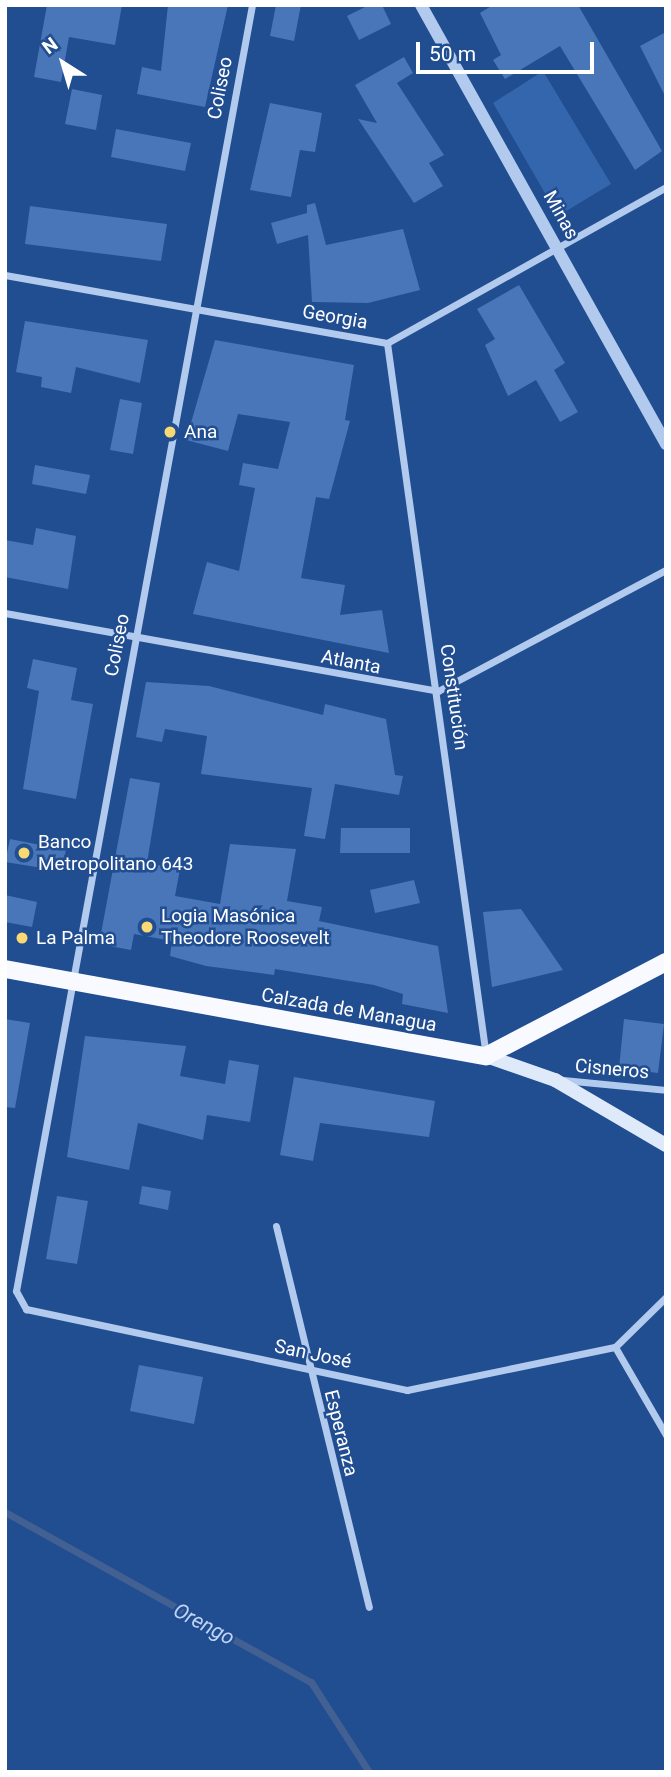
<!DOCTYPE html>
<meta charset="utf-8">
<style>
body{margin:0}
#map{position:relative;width:671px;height:1777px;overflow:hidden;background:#214d91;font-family:Roboto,sans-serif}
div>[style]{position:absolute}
.green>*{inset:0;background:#3466ae}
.stream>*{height:7px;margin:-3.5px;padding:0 3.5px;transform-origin:3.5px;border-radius:3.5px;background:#426192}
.building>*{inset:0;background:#4976b8}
.minor>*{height:7px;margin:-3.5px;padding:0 3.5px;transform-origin:3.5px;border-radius:3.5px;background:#b1caed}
.tertiary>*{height:12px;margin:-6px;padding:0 6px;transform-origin:6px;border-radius:6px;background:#b1caed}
.secondary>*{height:14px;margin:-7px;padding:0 7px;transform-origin:7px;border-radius:7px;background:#dee9fa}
.primary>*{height:18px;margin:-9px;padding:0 9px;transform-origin:9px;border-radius:9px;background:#f8faff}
.dots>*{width:19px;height:19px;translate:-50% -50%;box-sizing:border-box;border:4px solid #214d91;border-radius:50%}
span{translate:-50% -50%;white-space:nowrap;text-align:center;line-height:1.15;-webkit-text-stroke:5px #214d91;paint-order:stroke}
.street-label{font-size:19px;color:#fff}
.poi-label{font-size:19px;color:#fff}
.left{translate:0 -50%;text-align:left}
.water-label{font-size:21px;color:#bed4f4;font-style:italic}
.frame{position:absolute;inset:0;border:7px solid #fff;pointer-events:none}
.north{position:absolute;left:28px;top:28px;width:70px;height:70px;-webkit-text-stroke:5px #214d91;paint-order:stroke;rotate:323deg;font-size:19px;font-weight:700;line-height:28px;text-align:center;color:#fff}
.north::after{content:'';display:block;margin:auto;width:24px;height:32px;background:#fff;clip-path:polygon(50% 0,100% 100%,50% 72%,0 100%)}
.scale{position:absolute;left:416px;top:42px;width:178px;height:32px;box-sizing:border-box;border:4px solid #fff;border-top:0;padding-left:9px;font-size:21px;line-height:24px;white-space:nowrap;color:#fff;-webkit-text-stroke:5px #214d91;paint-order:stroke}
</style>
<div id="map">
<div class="green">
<div style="clip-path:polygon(543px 71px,611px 184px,558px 216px,493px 103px)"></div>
</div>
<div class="stream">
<div style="left:5px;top:1512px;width:350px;rotate:29.1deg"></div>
<div style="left:311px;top:1682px;width:107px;rotate:57.2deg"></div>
</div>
<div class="building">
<div style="clip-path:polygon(47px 5px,122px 5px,115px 45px,69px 37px,61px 82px,34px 77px)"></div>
<div style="clip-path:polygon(168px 5px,228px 5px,205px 107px,137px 94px,142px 67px,161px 71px)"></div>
<div style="clip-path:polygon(276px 5px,301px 5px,294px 41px,270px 36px)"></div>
<div style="clip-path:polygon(369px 5px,382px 5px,391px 24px,359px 40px,347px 16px)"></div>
<div style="clip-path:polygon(493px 5px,578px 5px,662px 151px,635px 170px,560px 46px,505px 79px,493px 60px,501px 55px,480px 13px)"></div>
<div style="clip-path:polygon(666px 32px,666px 98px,640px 46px)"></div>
<div style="clip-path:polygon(404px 57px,413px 73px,397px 83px,444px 155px,429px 163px,443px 186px,414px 203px,358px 119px,377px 123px,355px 85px)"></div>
<div style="clip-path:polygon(72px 89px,102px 95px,96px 130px,65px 124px)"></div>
<div style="clip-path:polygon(270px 103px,322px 113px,315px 152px,300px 150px,291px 197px,250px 190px)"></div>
<div style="clip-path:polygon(116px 129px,191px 143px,185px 171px,111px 157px)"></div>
<div style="clip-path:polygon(315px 203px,326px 245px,403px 229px,420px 290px,368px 303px,312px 302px,308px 235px,277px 244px,271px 223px,307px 213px,307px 205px)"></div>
<div style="clip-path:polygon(30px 206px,167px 224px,161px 261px,25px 244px)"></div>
<div style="clip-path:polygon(519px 285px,565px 363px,554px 370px,578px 412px,560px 422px,536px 380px,508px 396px,485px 345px,495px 339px,477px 309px)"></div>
<div style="clip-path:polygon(25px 321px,148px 340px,140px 383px,76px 367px,71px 393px,41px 387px,42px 377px,16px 372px)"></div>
<div style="clip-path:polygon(215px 340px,354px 365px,345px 420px,350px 421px,329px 499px,316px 497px,301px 578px,345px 585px,340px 615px,382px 610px,389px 653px,193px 614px,207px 562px,239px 571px,255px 488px,239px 485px,243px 463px,278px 469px,290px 422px,238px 414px,228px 451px,186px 440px)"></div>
<div style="clip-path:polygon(120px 399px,142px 403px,133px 454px,110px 450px)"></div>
<div style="clip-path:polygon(35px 465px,90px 475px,86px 494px,32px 484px)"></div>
<div style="clip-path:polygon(36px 528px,76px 536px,68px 589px,5px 577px,5px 540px,33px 545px)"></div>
<div style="clip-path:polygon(33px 659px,77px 668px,71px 700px,93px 704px,76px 799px,23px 789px,39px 691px,27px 688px)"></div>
<div style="clip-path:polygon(146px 682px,209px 686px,323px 715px,325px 704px,386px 719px,395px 775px,403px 776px,399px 795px,335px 784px,325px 839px,304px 836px,312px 788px,201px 774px,207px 736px,165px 729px,162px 742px,136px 737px)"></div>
<div style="clip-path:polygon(130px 778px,160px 783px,147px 863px,180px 869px,175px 896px,220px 904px,230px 844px,296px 849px,287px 901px,322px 907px,319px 921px,438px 946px,448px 1013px,402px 1004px,403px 994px,374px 985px,275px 969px,274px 975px,206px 966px,170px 956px,172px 941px,134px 934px,131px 950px,99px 944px)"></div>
<div style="clip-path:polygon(341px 828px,410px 828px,410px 853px,340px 853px)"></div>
<div style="clip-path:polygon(10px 839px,66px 850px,61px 871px,5px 862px)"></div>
<div style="clip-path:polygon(414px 880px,420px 903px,375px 913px,370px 890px)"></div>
<div style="clip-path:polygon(5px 895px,37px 902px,32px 927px,5px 922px)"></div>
<div style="clip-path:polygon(521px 909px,563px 970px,492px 987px,483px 912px)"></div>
<div style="clip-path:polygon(5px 1019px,30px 1023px,15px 1108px,5px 1107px)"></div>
<div style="clip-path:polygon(624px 1019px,664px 1024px,658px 1073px,619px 1068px)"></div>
<div style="clip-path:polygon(85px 1036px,186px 1046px,180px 1076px,225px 1084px,229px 1060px,259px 1065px,250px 1122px,207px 1115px,203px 1140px,138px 1123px,129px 1170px,67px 1157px)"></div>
<div style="clip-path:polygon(294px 1077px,435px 1101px,429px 1137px,320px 1123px,313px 1161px,280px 1155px)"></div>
<div style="clip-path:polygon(142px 1186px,171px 1191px,168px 1210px,139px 1204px)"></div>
<div style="clip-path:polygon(57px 1196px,88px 1201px,77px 1264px,46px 1259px)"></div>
<div style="clip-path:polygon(139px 1365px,203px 1377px,194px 1424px,130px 1411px)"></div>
</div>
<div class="minor">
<div style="left:252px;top:5px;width:1307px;rotate:100.4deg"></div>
<div style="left:16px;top:1291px;width:21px;rotate:61deg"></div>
<div style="left:26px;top:1309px;width:390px;rotate:12deg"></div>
<div style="left:407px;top:1390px;width:212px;rotate:-11.7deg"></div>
<div style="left:615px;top:1347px;width:71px;rotate:-44.4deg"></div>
<div style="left:5px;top:275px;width:388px;rotate:10.1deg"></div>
<div style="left:387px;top:343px;width:320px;rotate:-29.2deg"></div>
<div style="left:387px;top:343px;width:720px;rotate:82.1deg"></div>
<div style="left:5px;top:613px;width:440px;rotate:10.2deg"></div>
<div style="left:438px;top:691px;width:258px;rotate:-28deg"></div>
<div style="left:563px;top:1080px;width:103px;rotate:5.5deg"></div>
<div style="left:276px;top:1226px;width:392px;rotate:76.3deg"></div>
<div style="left:615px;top:1347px;width:102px;rotate:59.9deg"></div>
</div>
<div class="tertiary">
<div style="left:421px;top:5px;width:503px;rotate:60.83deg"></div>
</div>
<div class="secondary">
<div style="left:486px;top:1056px;width:73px;rotate:19.2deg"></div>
<div style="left:555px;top:1080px;width:129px;rotate:30.4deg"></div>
</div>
<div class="primary">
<div style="left:5px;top:969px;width:489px;rotate:10.3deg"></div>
<div style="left:486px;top:1056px;width:203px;rotate:-27.6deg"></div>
</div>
<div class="dots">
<div style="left:170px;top:432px;background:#fad973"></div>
<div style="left:24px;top:853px;background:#fad973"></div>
<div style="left:147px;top:927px;background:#fad973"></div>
<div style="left:22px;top:938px;background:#fad973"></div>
</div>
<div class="street-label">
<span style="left:220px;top:88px;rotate:-79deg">Coliseo</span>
<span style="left:561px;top:215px;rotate:61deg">Minas</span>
<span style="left:335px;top:317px;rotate:10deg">Georgia</span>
<span style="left:117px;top:645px;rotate:-79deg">Coliseo</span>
<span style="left:351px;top:662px;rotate:11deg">Atlanta</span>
<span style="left:454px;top:697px;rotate:82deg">Constitución</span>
<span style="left:349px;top:1010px;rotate:10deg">Calzada de Managua</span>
<span style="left:612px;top:1069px;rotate:5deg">Cisneros</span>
<span style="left:313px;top:1354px;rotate:12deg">San José</span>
<span style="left:341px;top:1433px;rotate:76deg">Esperanza</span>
</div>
<div class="poi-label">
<span class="left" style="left:184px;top:432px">Ana</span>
<span class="left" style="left:38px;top:853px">Banco<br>Metropolitano 643</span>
<span class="left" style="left:161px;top:927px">Logia Masónica<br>Theodore Roosevelt</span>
<span class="left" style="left:36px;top:938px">La Palma</span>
</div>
<div class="water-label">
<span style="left:204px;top:1624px;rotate:28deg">Orengo</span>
</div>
<div class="frame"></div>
<div class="north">N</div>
<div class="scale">50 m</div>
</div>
